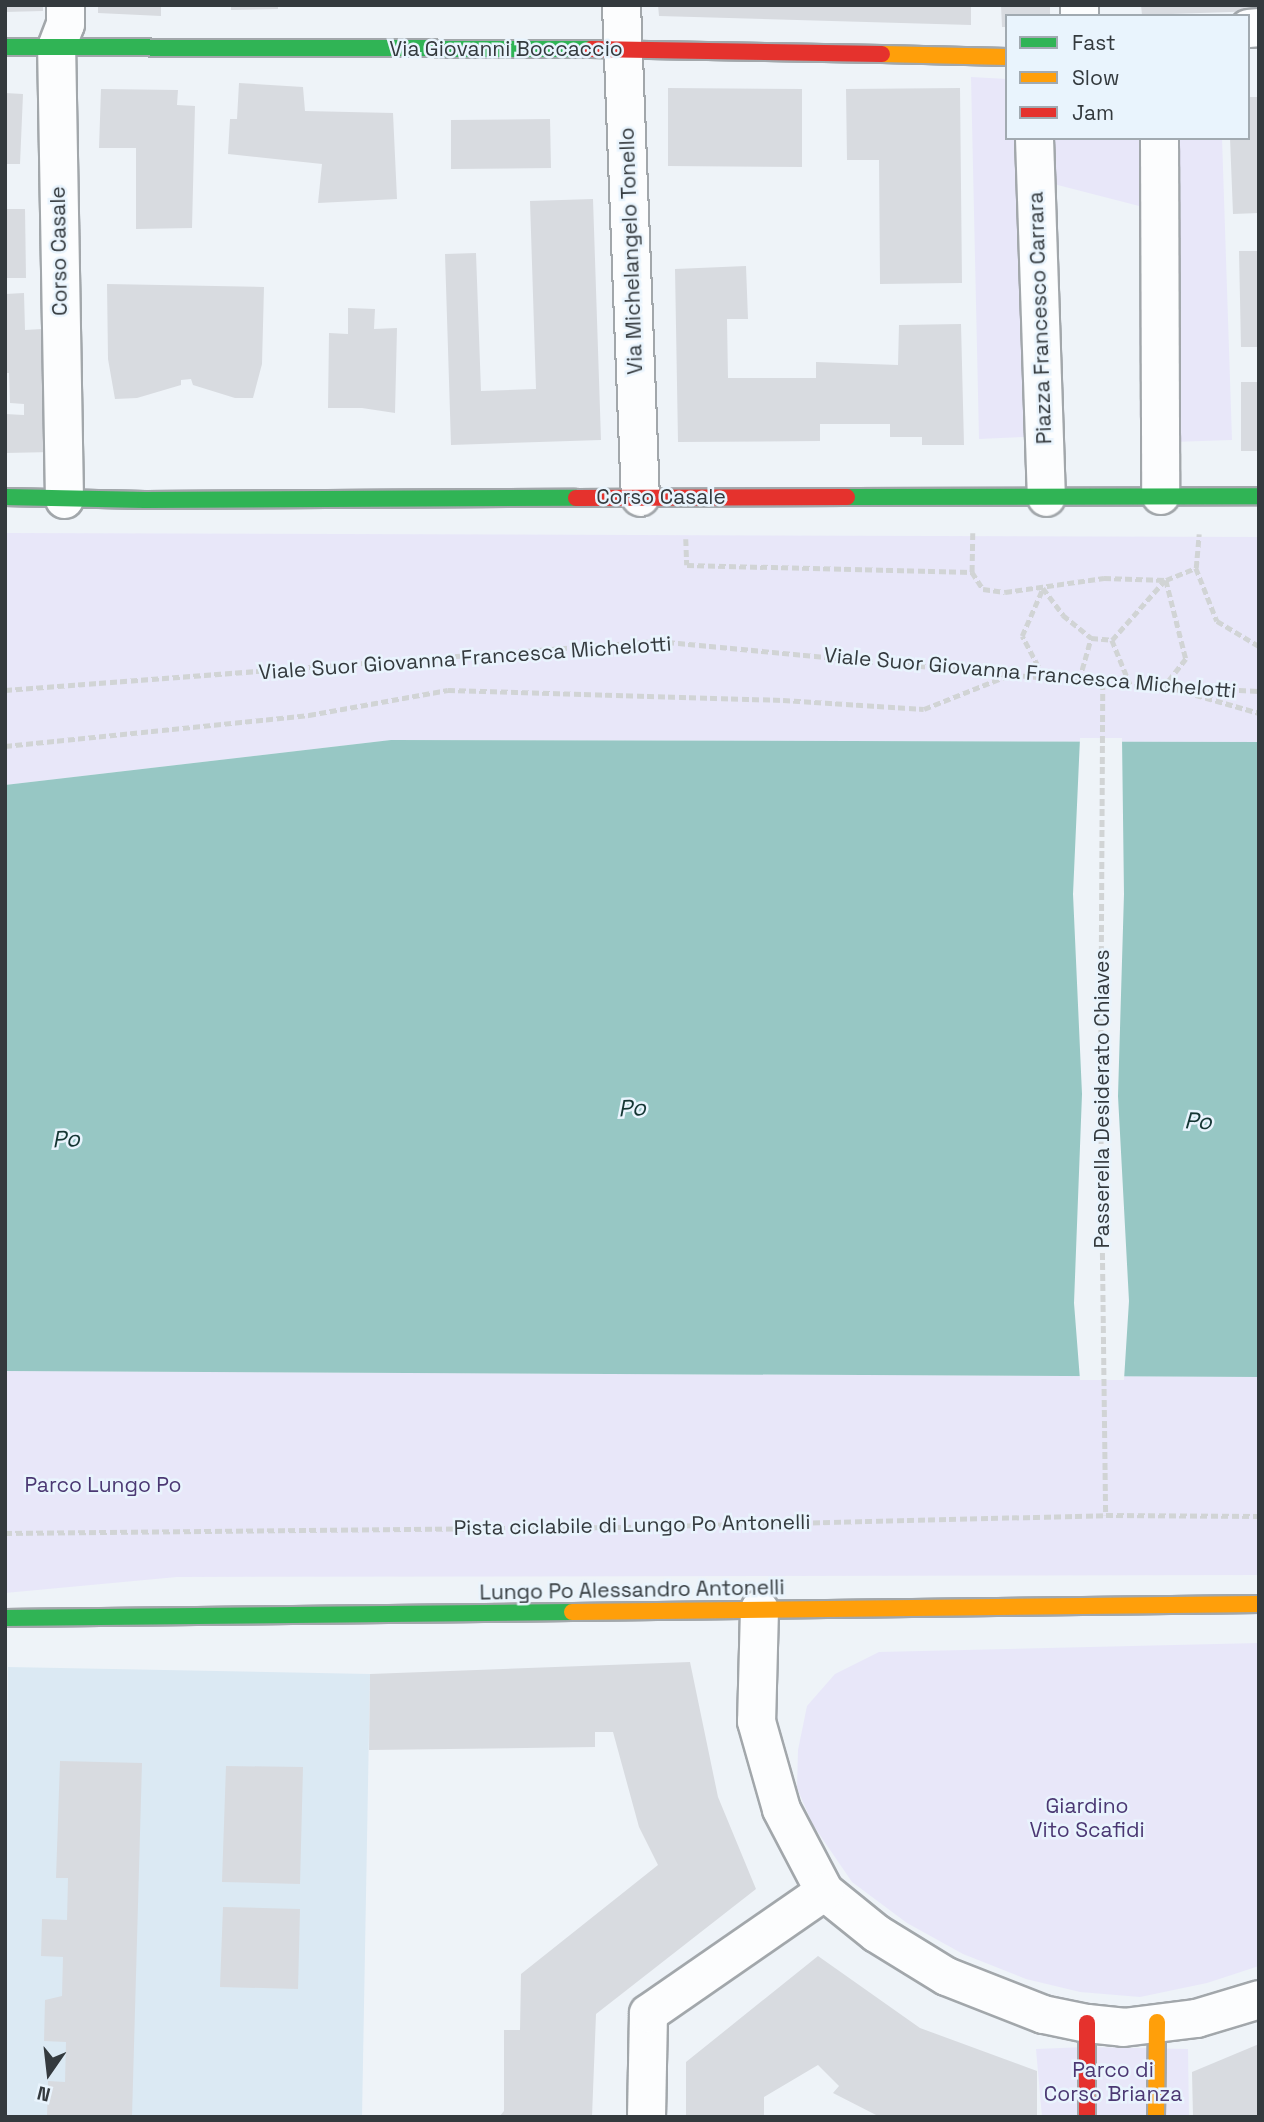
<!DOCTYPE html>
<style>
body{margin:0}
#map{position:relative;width:1264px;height:2122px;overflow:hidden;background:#eef3f8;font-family:"Space Grotesk",sans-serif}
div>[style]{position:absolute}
.built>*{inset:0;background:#dbe9f3}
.green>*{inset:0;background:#e8e7f9}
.water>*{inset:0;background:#97c7c4}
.pier>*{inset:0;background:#eef3f8}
.building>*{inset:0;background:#d8dbe0}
.path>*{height:4.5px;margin-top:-2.25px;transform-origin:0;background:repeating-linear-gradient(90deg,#d1d4d5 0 7px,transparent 0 10.5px)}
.roads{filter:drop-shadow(2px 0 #a2a7ab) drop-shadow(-2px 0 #a2a7ab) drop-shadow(0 2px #a2a7ab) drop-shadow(0 -2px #a2a7ab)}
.street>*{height:37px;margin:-18.5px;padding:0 18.5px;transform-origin:18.5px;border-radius:18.5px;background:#fcfdfe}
.fast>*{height:16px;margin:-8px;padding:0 8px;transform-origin:8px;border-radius:8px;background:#30b455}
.slow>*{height:16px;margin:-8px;padding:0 8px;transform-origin:8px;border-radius:8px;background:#ff9f0a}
.jam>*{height:16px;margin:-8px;padding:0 8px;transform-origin:8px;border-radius:8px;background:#e5322d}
span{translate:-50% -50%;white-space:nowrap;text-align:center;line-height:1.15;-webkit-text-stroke:5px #e9f4fd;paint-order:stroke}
.street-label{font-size:21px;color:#343a3e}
.park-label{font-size:21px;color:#4b3873}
.water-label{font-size:23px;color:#153633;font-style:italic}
.frame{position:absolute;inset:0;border:7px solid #343a3e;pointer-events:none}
.legend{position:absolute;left:1005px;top:14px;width:245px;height:126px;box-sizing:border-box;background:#e9f4fd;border:2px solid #a1aab1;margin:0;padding:9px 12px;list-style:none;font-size:21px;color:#343a3e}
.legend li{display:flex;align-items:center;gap:14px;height:35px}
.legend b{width:35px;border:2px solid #a1aab1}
.north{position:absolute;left:14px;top:2038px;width:70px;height:70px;-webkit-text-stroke:5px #e9f4fd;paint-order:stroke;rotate:194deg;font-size:19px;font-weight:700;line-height:28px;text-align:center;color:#343a3e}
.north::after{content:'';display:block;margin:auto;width:24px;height:32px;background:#343a3e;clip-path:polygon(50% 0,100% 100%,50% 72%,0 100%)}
</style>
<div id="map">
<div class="built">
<div style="clip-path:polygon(8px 1667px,370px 1674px,362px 2117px,5px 2117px)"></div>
</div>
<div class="green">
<div style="clip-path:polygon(971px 77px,1007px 79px,1007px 138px,1016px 138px,1024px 437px,979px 439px)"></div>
<div style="clip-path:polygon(1045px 138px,1143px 138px,1143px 207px,1046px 182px)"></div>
<div style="clip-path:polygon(1169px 138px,1222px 138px,1232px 440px,1173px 442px)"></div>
<div style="clip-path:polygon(5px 533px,1259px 537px,1259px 742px,391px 740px,5px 785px)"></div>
<div style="clip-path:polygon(5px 1371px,1259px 1377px,1259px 1575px,177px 1577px,5px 1593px)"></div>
<div style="clip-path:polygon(1259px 1643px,1259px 1966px,1207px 1983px,1140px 1997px,1080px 1992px,1026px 1979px,963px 1954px,907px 1923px,852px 1882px,813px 1825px,797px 1788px,798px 1750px,807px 1706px,835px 1674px,879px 1652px)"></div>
<div style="clip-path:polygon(1086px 2047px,1188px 2049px,1189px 2117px,1042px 2117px,1036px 2049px)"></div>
</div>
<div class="water">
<div style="clip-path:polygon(391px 740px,1259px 742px,1259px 1377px,5px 1371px,5px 785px)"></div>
</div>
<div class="pier">
<div style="clip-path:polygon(1080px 738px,1122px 738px,1124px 894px,1118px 1096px,1129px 1301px,1124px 1380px,1080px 1380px,1074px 1303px,1082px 1094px,1073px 894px)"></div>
</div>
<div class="building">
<div style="clip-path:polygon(5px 5px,43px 5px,43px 11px,5px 12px)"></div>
<div style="clip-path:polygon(98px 5px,161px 5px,161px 16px,98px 13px)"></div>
<div style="clip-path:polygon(231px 5px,278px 5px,278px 9px,231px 10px)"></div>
<div style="clip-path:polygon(658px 5px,971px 5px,971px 25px,659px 16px)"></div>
<div style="clip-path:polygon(1001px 5px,1050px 5px,1050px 16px,1007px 16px,1007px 27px,1002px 27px)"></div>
<div style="clip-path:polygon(1141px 5px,1259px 5px,1259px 11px,1142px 15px)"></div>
<div style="clip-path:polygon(239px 83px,303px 87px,305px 111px,393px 113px,397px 199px,318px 203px,322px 164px,228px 154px,230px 119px,237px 119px)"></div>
<div style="clip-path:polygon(668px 88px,802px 89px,802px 167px,668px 166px)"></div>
<div style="clip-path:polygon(960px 88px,962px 283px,880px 284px,879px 160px,847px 160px,846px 89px)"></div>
<div style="clip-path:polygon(101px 89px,178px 90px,177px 105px,195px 106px,192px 228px,136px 229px,136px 148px,99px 148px)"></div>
<div style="clip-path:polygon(5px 93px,23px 94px,20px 164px,5px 164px)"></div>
<div style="clip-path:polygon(1248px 97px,1259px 97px,1259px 213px,1233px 214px,1230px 138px,1248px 138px)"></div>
<div style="clip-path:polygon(550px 119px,551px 168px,451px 169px,451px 120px)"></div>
<div style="clip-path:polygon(593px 199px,601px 440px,451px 445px,445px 254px,476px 253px,481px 391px,536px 389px,530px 201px)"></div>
<div style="clip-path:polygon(5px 209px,25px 209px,26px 278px,5px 278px)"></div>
<div style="clip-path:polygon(1239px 251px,1259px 251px,1259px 347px,1241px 347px)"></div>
<div style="clip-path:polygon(746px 266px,748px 319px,727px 319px,728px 378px,816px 378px,816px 362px,898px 365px,899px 325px,961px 324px,964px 445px,922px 445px,922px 437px,890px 437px,890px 424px,820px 424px,820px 441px,678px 442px,675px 269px)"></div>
<div style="clip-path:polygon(107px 284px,264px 287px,262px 364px,253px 398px,235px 398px,193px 385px,191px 379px,181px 380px,181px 385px,137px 398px,115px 399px,108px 359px)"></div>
<div style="clip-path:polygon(24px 293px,25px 330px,42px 329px,42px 343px,49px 344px,53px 452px,5px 453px,5px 414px,24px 415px,24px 404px,10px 403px,9px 373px,5px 373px,5px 294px)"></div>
<div style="clip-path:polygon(348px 308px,375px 309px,374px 329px,397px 328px,395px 413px,362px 408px,328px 408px,329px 333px,348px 334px)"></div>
<div style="clip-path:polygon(1241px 382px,1259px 382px,1259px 451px,1241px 451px)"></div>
<div style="clip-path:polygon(690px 1662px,718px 1797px,756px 1889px,596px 2014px,592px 2117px,499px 2117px,504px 2111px,504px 2030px,520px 2030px,521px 1974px,658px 1865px,639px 1827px,613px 1732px,595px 1732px,595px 1747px,369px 1750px,370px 1674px)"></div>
<div style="clip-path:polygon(60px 1761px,142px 1763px,132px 2117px,47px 2117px,48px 2081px,65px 2082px,66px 2042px,44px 2041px,45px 2000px,62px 1996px,63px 1957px,41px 1956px,42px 1919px,67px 1920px,68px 1878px,56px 1878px)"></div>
<div style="clip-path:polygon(226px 1766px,303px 1767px,300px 1884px,222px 1882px)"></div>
<div style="clip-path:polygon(223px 1907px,300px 1909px,298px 1989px,220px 1987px)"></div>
<div style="clip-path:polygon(818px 1956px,920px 2028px,1037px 2071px,1037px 2117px,880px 2117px,833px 2093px,839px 2086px,818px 2065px,764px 2097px,764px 2117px,686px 2117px,686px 2062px)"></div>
<div style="clip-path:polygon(1259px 2044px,1259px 2117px,1193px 2117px,1192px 2072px)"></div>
</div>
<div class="path">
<div style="left:973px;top:533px;width:39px;rotate:91deg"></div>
<div style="left:972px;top:572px;width:20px;rotate:57deg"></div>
<div style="left:983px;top:589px;width:22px;rotate:8deg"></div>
<div style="left:1005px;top:592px;width:100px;rotate:-8deg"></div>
<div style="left:1104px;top:578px;width:62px;rotate:1.8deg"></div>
<div style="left:1166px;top:580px;width:32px;rotate:-22deg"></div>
<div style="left:1196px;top:568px;width:34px;rotate:-85deg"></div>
<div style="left:686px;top:539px;width:26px;rotate:88deg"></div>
<div style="left:687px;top:565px;width:285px;rotate:1.4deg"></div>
<div style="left:1196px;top:568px;width:57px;rotate:68.4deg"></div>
<div style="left:1217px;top:621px;width:49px;rotate:30.8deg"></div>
<div style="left:1166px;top:580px;width:81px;rotate:75.8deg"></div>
<div style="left:1186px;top:659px;width:34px;rotate:128deg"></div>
<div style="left:1165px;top:686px;width:98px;rotate:16deg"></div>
<div style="left:1112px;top:640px;width:48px;rotate:67.8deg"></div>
<div style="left:1043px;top:676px;width:45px;rotate:-117.7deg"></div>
<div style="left:1022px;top:636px;width:52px;rotate:-66.4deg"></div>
<div style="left:1043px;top:588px;width:34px;rotate:53deg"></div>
<div style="left:1063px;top:615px;width:36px;rotate:39deg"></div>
<div style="left:1091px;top:638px;width:21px;rotate:5deg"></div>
<div style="left:1112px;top:640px;width:80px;rotate:-48.5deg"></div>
<div style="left:1079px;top:680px;width:44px;rotate:-74.1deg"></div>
<div style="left:1103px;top:683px;width:433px;rotate:90.3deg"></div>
<div style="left:1101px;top:1116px;width:399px;rotate:89.3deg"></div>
<div style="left:5px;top:690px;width:654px;rotate:-4.3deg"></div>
<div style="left:657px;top:641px;width:448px;rotate:5.4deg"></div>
<div style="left:1103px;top:683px;width:156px;rotate:2.9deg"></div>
<div style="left:5px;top:746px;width:306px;rotate:-5.8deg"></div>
<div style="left:309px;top:715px;width:141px;rotate:-10.2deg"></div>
<div style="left:448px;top:690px;width:335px;rotate:1.7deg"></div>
<div style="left:783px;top:700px;width:141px;rotate:3.7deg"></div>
<div style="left:924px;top:709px;width:92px;rotate:-21.8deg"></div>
<div style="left:5px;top:1533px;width:619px;rotate:-0.56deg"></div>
<div style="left:624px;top:1527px;width:482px;rotate:-1.4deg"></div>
<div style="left:1106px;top:1515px;width:153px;rotate:0.4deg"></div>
</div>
<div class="roads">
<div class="street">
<div style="left:621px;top:5px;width:492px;rotate:87.8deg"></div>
<div style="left:1079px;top:5px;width:11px;rotate:90deg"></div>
<div style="left:1248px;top:28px;width:11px;rotate:-5deg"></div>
<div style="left:1034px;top:138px;width:359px;rotate:88.1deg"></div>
<div style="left:1159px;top:138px;width:357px;rotate:89.8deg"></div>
<div style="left:64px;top:499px;width:452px;rotate:-91deg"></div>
<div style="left:56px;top:47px;width:25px;rotate:-69deg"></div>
<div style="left:65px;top:24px;width:19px;rotate:-90deg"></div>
<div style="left:759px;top:1609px;width:112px;rotate:91.5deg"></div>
<div style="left:756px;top:1721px;width:91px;rotate:74.1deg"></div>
<div style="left:781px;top:1809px;width:93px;rotate:62.3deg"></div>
<div style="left:824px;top:1891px;width:67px;rotate:38.9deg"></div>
<div style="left:876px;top:1933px;width:82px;rotate:31.6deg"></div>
<div style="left:946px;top:1976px;width:104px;rotate:21.4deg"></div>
<div style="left:1043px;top:2014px;width:45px;rotate:11.6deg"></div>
<div style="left:1087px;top:2023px;width:36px;rotate:6deg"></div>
<div style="left:1123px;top:2027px;width:74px;rotate:-7deg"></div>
<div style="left:1196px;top:2018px;width:66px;rotate:-16.8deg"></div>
<div style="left:646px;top:2117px;width:104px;rotate:-88.9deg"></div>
<div style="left:648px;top:2013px;width:214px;rotate:-34.7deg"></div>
</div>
<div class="fast">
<div style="left:5px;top:47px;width:586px;rotate:0.2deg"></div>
<div style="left:5px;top:497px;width:140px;rotate:1.2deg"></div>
<div style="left:145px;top:500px;width:431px;rotate:-0.3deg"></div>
<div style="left:847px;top:497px;width:412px;rotate:-0.1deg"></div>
<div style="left:5px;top:1618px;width:567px;rotate:-0.61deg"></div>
</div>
<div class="slow">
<div style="left:882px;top:54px;width:125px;rotate:1.4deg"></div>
<div style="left:572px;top:1612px;width:687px;rotate:-0.67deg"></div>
<div style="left:1156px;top:2117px;width:95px;rotate:-89.4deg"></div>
</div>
<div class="jam">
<div style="left:591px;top:49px;width:291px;rotate:1deg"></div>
<div style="left:576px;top:498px;width:271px;rotate:-0.2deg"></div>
<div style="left:1087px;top:2023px;width:94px;rotate:90deg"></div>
</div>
</div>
<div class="street-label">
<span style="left:506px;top:49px">Via Giovanni Boccaccio</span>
<span style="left:59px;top:251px;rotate:-91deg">Corso Casale</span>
<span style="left:631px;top:251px;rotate:-92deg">Via Michelangelo Tonello</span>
<span style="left:1040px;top:318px;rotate:-92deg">Piazza Francesco Carrara</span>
<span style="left:661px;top:497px">Corso Casale</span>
<span style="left:465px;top:658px;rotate:-4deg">Viale Suor Giovanna Francesca Michelotti</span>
<span style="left:1030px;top:673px;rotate:5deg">Viale Suor Giovanna Francesca Michelotti</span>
<span style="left:1102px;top:1099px;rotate:-90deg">Passerella Desiderato Chiaves</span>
<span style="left:632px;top:1525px;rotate:-1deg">Pista ciclabile di Lungo Po Antonelli</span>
<span style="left:632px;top:1590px;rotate:-1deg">Lungo Po Alessandro Antonelli</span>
</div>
<div class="park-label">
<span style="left:103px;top:1485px">Parco Lungo Po</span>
<span style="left:1087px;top:1818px">Giardino<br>Vito Scafidi</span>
<span style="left:1113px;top:2082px">Parco di<br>Corso Brianza</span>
</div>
<div class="water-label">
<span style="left:632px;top:1108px;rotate:-3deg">Po</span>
<span style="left:1198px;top:1121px;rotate:2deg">Po</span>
<span style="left:66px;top:1139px;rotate:-3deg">Po</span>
</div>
<div class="frame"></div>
<ul class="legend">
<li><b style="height:9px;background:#30b455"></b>Fast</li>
<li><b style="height:9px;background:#ff9f0a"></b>Slow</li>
<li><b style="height:9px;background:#e5322d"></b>Jam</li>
</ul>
<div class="north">N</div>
</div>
